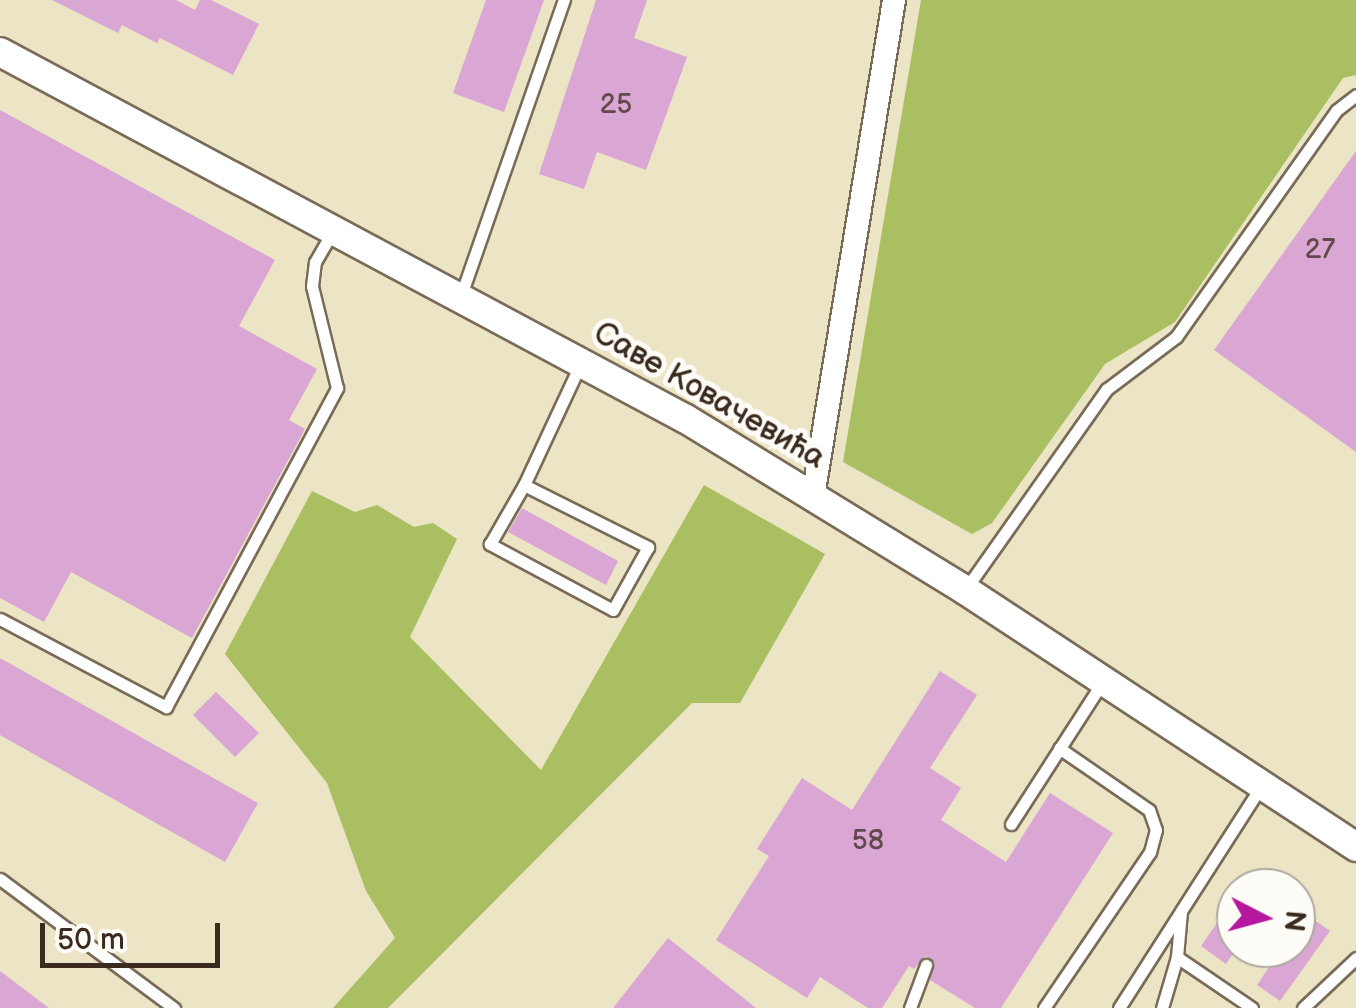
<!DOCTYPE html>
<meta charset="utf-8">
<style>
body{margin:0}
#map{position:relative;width:1356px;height:1008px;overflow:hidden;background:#ebe4c5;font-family:"Balsamiq Sans",sans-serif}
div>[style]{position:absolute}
.green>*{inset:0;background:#aabe62}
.building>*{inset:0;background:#daa6d3}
.roads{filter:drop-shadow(2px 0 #796b58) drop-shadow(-2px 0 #796b58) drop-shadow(0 2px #796b58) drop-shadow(0 -2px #796b58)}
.service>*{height:11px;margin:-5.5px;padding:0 5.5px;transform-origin:5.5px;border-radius:5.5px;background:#fff}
.minor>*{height:22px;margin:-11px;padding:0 11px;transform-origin:11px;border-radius:11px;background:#fff}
.tertiary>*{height:28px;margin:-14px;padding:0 14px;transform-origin:14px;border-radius:14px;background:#fff}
span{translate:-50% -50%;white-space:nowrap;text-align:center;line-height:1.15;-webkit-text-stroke:10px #fdfcf7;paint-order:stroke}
.number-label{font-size:28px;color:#63494b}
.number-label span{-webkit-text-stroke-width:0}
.street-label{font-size:32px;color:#3b2a1e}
.north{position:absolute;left:1216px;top:868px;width:100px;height:100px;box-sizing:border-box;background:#fdfcf7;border:2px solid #afa8a0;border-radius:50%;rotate:96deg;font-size:28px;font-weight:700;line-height:40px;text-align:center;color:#3b2a1e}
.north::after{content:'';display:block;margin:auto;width:35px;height:45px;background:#b5179e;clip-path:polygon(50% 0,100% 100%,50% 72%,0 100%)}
.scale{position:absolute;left:40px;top:923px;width:180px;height:45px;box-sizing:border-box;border:5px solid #3b2a1e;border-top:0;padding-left:12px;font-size:30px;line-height:35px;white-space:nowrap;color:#3b2a1e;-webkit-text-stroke:8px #fdfcf7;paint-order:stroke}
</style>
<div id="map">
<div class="green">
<div style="clip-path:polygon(921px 0,1356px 0,1356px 75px,1343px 78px,1175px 322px,1105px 364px,992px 523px,972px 534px,843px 462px)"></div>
<div style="clip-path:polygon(704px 485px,825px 554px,740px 703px,692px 703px,388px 1008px,333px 1008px,395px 938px,366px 891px,327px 783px,225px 654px,312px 491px,355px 512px,377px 505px,414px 527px,433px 523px,457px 539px,410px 637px,541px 770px)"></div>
</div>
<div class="building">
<div style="clip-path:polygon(52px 0,176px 0,195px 10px,200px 0,211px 0,259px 24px,233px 75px,160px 38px,157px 43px,122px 25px,118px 33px)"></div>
<div style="clip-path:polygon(486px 0,544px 0,504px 112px,453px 93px)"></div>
<div style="clip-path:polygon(596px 0,647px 0,634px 38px,687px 57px,646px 170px,597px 152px,584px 189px,539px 174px)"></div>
<div style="clip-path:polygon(0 110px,275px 260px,239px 326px,317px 369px,289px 420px,305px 429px,192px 638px,71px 572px,44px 622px,0 598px)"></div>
<div style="clip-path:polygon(1356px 151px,1356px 452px,1214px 350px)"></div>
<div style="clip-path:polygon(522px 508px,618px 561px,606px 585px,508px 532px)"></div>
<div style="clip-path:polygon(0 658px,258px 803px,225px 862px,0 735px)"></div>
<div style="clip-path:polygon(940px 671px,977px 695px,930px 768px,961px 788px,941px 820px,1006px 862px,1050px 793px,1113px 833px,1001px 1008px,975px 1008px,930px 980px,935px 962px,925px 956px,914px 969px,909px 966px,882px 1008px,868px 1008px,820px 977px,807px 998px,716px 940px,769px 856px,757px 849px,802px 778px,852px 810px)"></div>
<div style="clip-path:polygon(216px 692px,259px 733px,235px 757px,193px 715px)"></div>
<div style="clip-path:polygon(1236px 896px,1236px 949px,1226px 964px,1201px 946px)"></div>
<div style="clip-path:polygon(1296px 907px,1330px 931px,1280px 1001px,1257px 985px,1282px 948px,1296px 948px)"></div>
<div style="clip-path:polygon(668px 938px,756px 1008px,613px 1008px)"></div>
<div style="clip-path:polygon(0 971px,49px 1008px,0 1008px)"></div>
</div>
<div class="roads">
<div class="service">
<div style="left:460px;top:298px;width:316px;rotate:-70.8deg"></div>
<div style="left:524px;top:485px;width:139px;rotate:26.6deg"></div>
<div style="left:648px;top:547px;width:72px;rotate:119.1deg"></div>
<div style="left:613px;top:610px;width:140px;rotate:-151.8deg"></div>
<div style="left:490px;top:544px;width:68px;rotate:-60deg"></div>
<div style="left:524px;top:485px;width:132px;rotate:-65deg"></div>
<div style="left:965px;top:590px;width:246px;rotate:-54.8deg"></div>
<div style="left:1107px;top:389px;width:86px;rotate:-37deg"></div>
<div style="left:1176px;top:337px;width:278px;rotate:-54.7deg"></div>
<div style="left:1337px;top:110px;width:24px;rotate:-38deg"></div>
<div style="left:0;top:619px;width:188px;rotate:27.9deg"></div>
<div style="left:166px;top:707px;width:362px;rotate:-61.8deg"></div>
<div style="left:337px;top:388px;width:105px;rotate:-103.8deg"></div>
<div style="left:312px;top:286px;width:24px;rotate:-83deg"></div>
<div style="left:315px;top:262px;width:34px;rotate:-60deg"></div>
<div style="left:1011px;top:824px;width:170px;rotate:-57.2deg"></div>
<div style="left:0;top:879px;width:217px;rotate:36.6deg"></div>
<div style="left:910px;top:1008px;width:46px;rotate:-69.6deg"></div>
<div style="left:1044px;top:1008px;width:189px;rotate:-55.8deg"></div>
<div style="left:1150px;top:852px;width:23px;rotate:-75deg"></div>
<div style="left:1156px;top:830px;width:21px;rotate:-109deg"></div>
<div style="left:1149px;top:810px;width:109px;rotate:-145.4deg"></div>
<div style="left:1119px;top:1008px;width:112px;rotate:-57.4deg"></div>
<div style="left:1162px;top:1008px;width:53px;rotate:-73.6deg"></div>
<div style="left:1252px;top:1008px;width:91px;rotate:-145.8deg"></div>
<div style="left:1177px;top:957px;width:46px;rotate:-85deg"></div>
<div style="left:1181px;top:911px;width:150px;rotate:-57.3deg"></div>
<div style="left:1303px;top:1008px;width:73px;rotate:-43.3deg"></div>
</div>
<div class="minor">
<div style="left:813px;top:497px;width:504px;rotate:-80.74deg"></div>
</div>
<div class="tertiary">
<div style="left:0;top:52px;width:778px;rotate:28.15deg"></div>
<div style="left:686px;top:419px;width:327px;rotate:31.5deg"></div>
<div style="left:965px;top:590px;width:468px;rotate:33.3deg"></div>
</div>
</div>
<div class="number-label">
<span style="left:616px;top:105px">25</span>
<span style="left:1320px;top:250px">27</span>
<span style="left:868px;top:841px">58</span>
</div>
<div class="street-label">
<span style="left:709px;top:396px;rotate:30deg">Саве Ковачевића</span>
</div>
<div class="north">N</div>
<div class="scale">50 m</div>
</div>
